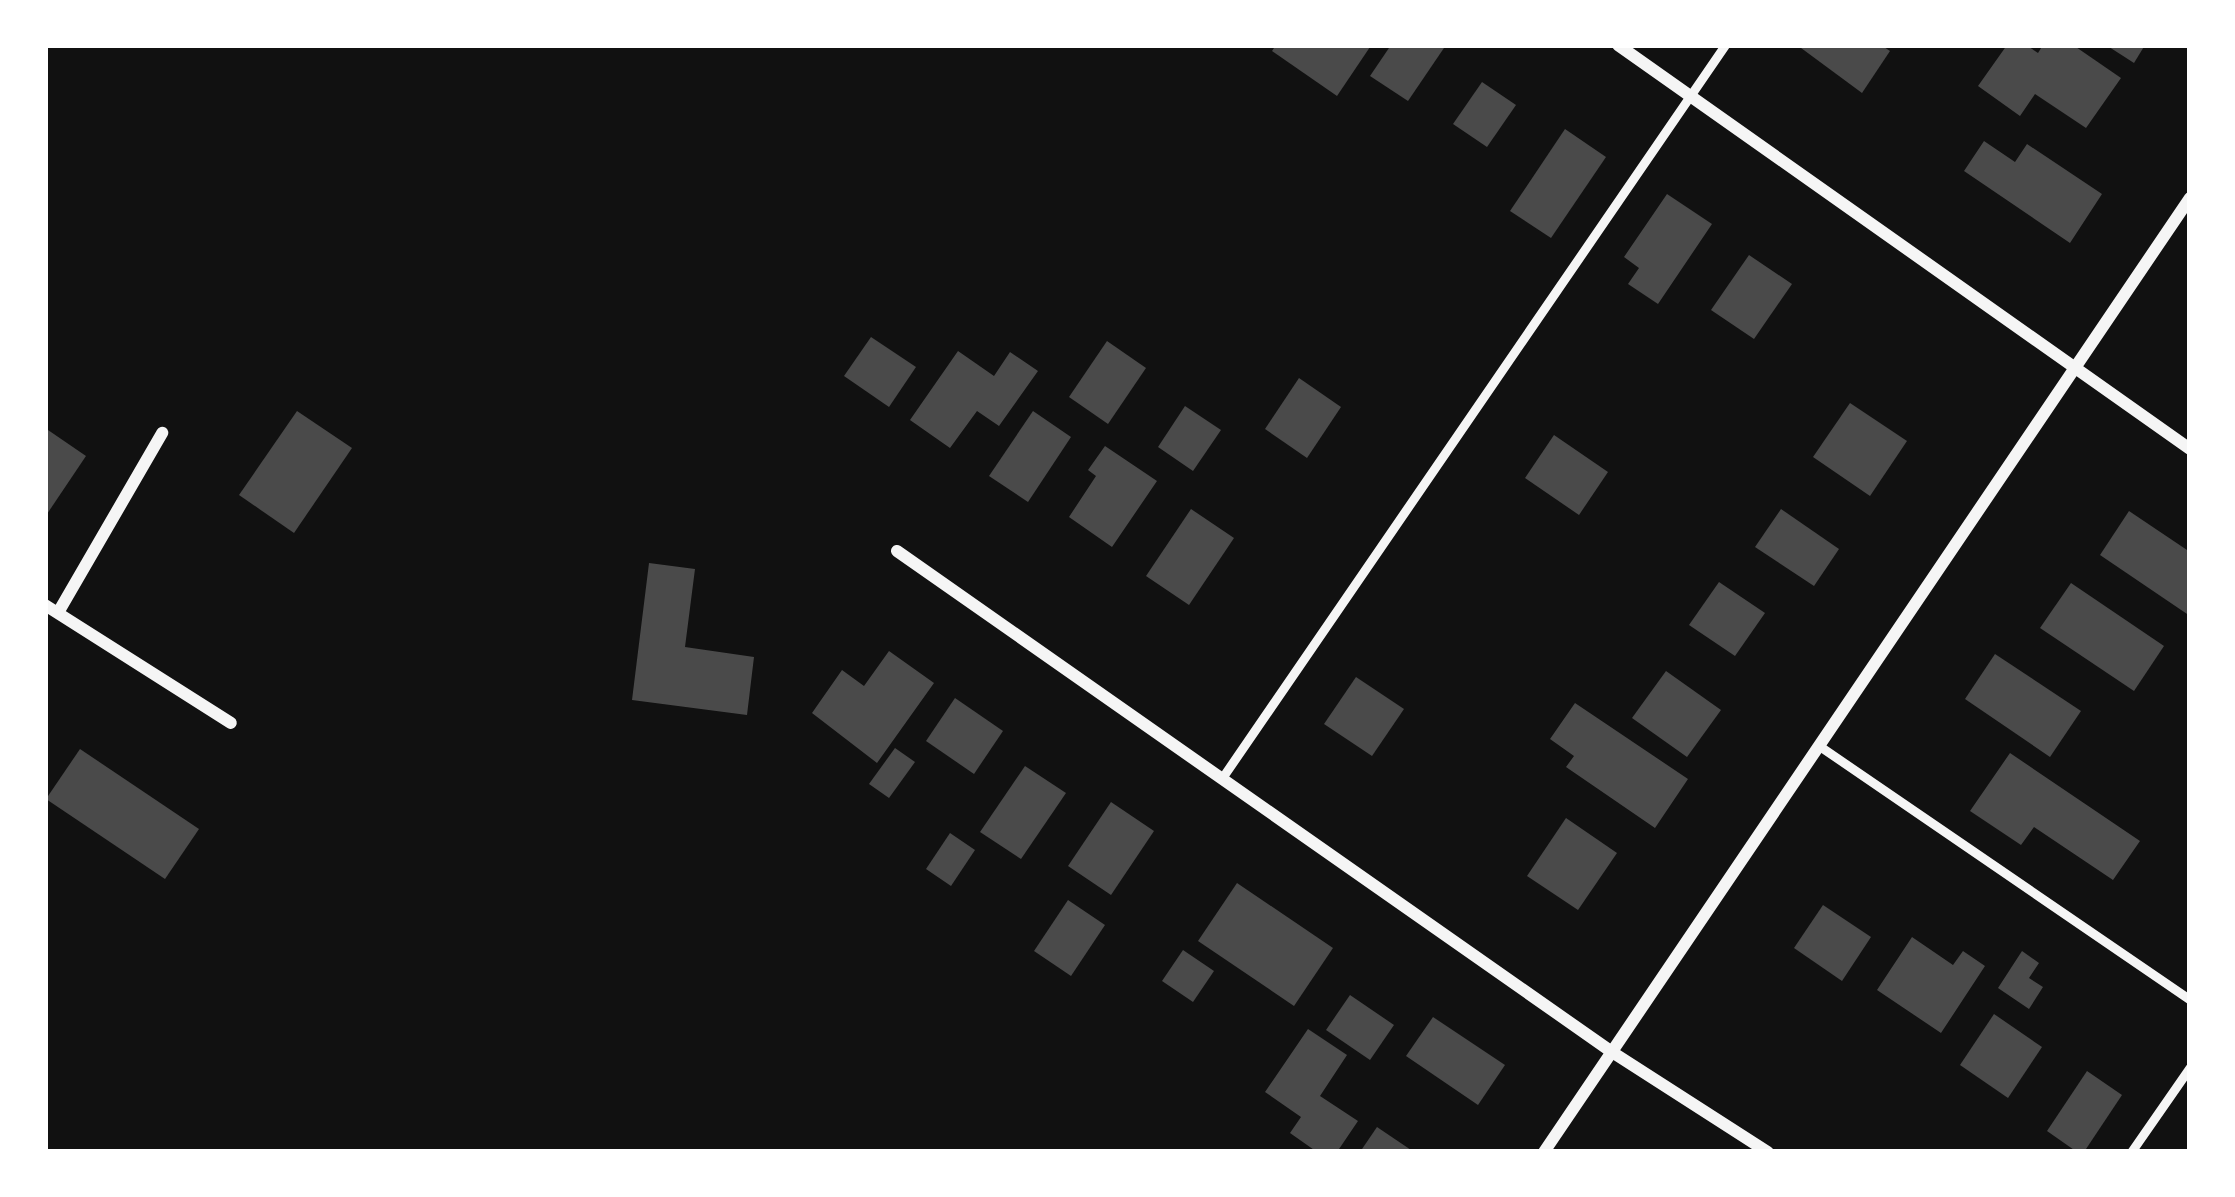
<!DOCTYPE html>
<style>
body{margin:0}
#map{position:relative;width:2235px;height:1197px;overflow:hidden;background:#111;font-family:"Titillium Web",sans-serif}
div>[style]{position:absolute}
.building>*{inset:0;background:#4a4a4a}
.service>*{height:9px;margin:-4.5px;padding:0 4.5px;transform-origin:4.5px;border-radius:4.5px;background:#f5f5f5}
.minor>*{height:12px;margin:-6px;padding:0 6px;transform-origin:6px;border-radius:6px;background:#f5f5f5}
span{translate:-50% -50%;white-space:nowrap;text-align:center;line-height:1.15;-webkit-text-stroke:10px #fff;paint-order:stroke}
.frame{position:absolute;inset:0;border:48px solid #fff;pointer-events:none}
</style>
<div id="map">
<div class="building">
<div style="clip-path:polygon(1276px 45px,1367px 45px,1370px 47px,1337px 96px,1272px 51px)"></div>
<div style="clip-path:polygon(1391px 45px,1446px 45px,1408px 101px,1370px 76px)"></div>
<div style="clip-path:polygon(1797px 45px,1881px 45px,1890px 51px,1862px 93px)"></div>
<div style="clip-path:polygon(2007px 45px,2026px 45px,2038px 53px,2043px 45px,2073px 45px,2121px 78px,2086px 128px,2035px 94px,2020px 116px,1978px 86px)"></div>
<div style="clip-path:polygon(2106px 45px,2145px 45px,2134px 63px)"></div>
<div style="clip-path:polygon(1482px 82px,1516px 105px,1487px 147px,1453px 124px)"></div>
<div style="clip-path:polygon(1565px 129px,1606px 157px,1551px 238px,1510px 211px)"></div>
<div style="clip-path:polygon(1984px 141px,2015px 162px,2027px 144px,2102px 194px,2070px 243px,1964px 171px)"></div>
<div style="clip-path:polygon(1667px 194px,1712px 224px,1658px 304px,1628px 284px,1639px 268px,1624px 257px)"></div>
<div style="clip-path:polygon(1749px 255px,1792px 284px,1754px 339px,1711px 310px)"></div>
<div style="clip-path:polygon(871px 337px,916px 367px,889px 407px,844px 376px)"></div>
<div style="clip-path:polygon(1107px 341px,1146px 368px,1108px 424px,1069px 397px)"></div>
<div style="clip-path:polygon(958px 351px,994px 376px,1010px 352px,1038px 371px,999px 426px,977px 411px,950px 448px,910px 420px)"></div>
<div style="clip-path:polygon(1299px 378px,1341px 407px,1307px 458px,1265px 429px)"></div>
<div style="clip-path:polygon(1850px 403px,1907px 441px,1870px 496px,1813px 457px)"></div>
<div style="clip-path:polygon(1185px 406px,1221px 430px,1193px 471px,1158px 447px)"></div>
<div style="clip-path:polygon(297px 411px,352px 448px,294px 533px,239px 495px)"></div>
<div style="clip-path:polygon(1033px 411px,1071px 437px,1028px 502px,989px 476px)"></div>
<div style="clip-path:polygon(48px 430px,86px 456px,45px 517px,45px 433px)"></div>
<div style="clip-path:polygon(1554px 435px,1608px 472px,1579px 515px,1525px 478px)"></div>
<div style="clip-path:polygon(1105px 446px,1157px 481px,1112px 547px,1069px 517px,1096px 476px,1088px 470px)"></div>
<div style="clip-path:polygon(1191px 509px,1234px 538px,1189px 605px,1146px 576px)"></div>
<div style="clip-path:polygon(1781px 509px,1839px 549px,1814px 586px,1755px 547px)"></div>
<div style="clip-path:polygon(2129px 511px,2190px 552px,2190px 616px,2100px 555px)"></div>
<div style="clip-path:polygon(649px 563px,695px 569px,685px 647px,754px 657px,747px 715px,632px 700px)"></div>
<div style="clip-path:polygon(1719px 582px,1765px 613px,1735px 656px,1689px 625px)"></div>
<div style="clip-path:polygon(2071px 583px,2164px 646px,2134px 691px,2040px 628px)"></div>
<div style="clip-path:polygon(889px 651px,934px 683px,877px 763px,812px 713px,842px 670px,864px 686px)"></div>
<div style="clip-path:polygon(1995px 654px,2081px 711px,2050px 757px,1965px 699px)"></div>
<div style="clip-path:polygon(1666px 671px,1721px 710px,1687px 757px,1632px 718px)"></div>
<div style="clip-path:polygon(1356px 677px,1404px 709px,1372px 756px,1324px 724px)"></div>
<div style="clip-path:polygon(955px 698px,1003px 731px,974px 774px,926px 741px)"></div>
<div style="clip-path:polygon(1575px 703px,1688px 779px,1655px 828px,1566px 767px,1574px 756px,1550px 739px)"></div>
<div style="clip-path:polygon(895px 748px,915px 762px,889px 798px,869px 784px)"></div>
<div style="clip-path:polygon(80px 749px,199px 829px,165px 879px,46px 799px)"></div>
<div style="clip-path:polygon(2010px 753px,2140px 841px,2113px 880px,2034px 827px,2021px 845px,1970px 811px)"></div>
<div style="clip-path:polygon(1025px 766px,1066px 793px,1021px 859px,980px 832px)"></div>
<div style="clip-path:polygon(1111px 802px,1154px 831px,1111px 895px,1068px 866px)"></div>
<div style="clip-path:polygon(1566px 818px,1617px 853px,1578px 910px,1527px 876px)"></div>
<div style="clip-path:polygon(950px 833px,975px 850px,951px 886px,926px 869px)"></div>
<div style="clip-path:polygon(1237px 883px,1333px 948px,1294px 1006px,1198px 941px)"></div>
<div style="clip-path:polygon(1068px 900px,1105px 925px,1071px 976px,1034px 951px)"></div>
<div style="clip-path:polygon(1823px 905px,1871px 937px,1842px 981px,1794px 948px)"></div>
<div style="clip-path:polygon(1912px 937px,1953px 965px,1963px 951px,1985px 966px,1941px 1033px,1877px 990px)"></div>
<div style="clip-path:polygon(1183px 950px,1214px 971px,1193px 1002px,1162px 981px)"></div>
<div style="clip-path:polygon(2022px 951px,2039px 963px,2029px 978px,2043px 987px,2029px 1009px,1998px 988px)"></div>
<div style="clip-path:polygon(1350px 995px,1394px 1025px,1370px 1060px,1326px 1030px)"></div>
<div style="clip-path:polygon(1994px 1014px,2042px 1047px,2008px 1098px,1960px 1065px)"></div>
<div style="clip-path:polygon(1433px 1017px,1505px 1065px,1478px 1105px,1406px 1056px)"></div>
<div style="clip-path:polygon(1308px 1029px,1347px 1055px,1320px 1096px,1358px 1121px,1337px 1152px,1317px 1152px,1290px 1133px,1301px 1117px,1265px 1092px)"></div>
<div style="clip-path:polygon(2087px 1071px,2122px 1095px,2084px 1152px,2077px 1152px,2047px 1131px)"></div>
<div style="clip-path:polygon(1377px 1127px,1414px 1152px,1360px 1152px)"></div>
</div>
<div class="service">
<div style="left:1818px;top:745px;width:451px;rotate:34.4deg"></div>
<div style="left:1224px;top:775px;width:885px;rotate:-55.54deg"></div>
<div style="left:2131px;top:1152px;width:103px;rotate:-55.2deg"></div>
</div>
<div class="minor">
<div style="left:1618px;top:45px;width:700px;rotate:35.23deg"></div>
<div style="left:897px;top:551px;width:873px;rotate:35.02deg"></div>
<div style="left:1612px;top:1052px;width:185px;rotate:32.7deg"></div>
<div style="left:45px;top:605px;width:220px;rotate:32.4deg"></div>
<div style="left:59px;top:611px;width:206px;rotate:-59.9deg"></div>
<div style="left:1544px;top:1152px;width:1152px;rotate:-55.9deg"></div>
</div>
<div class="frame"></div>
</div>
